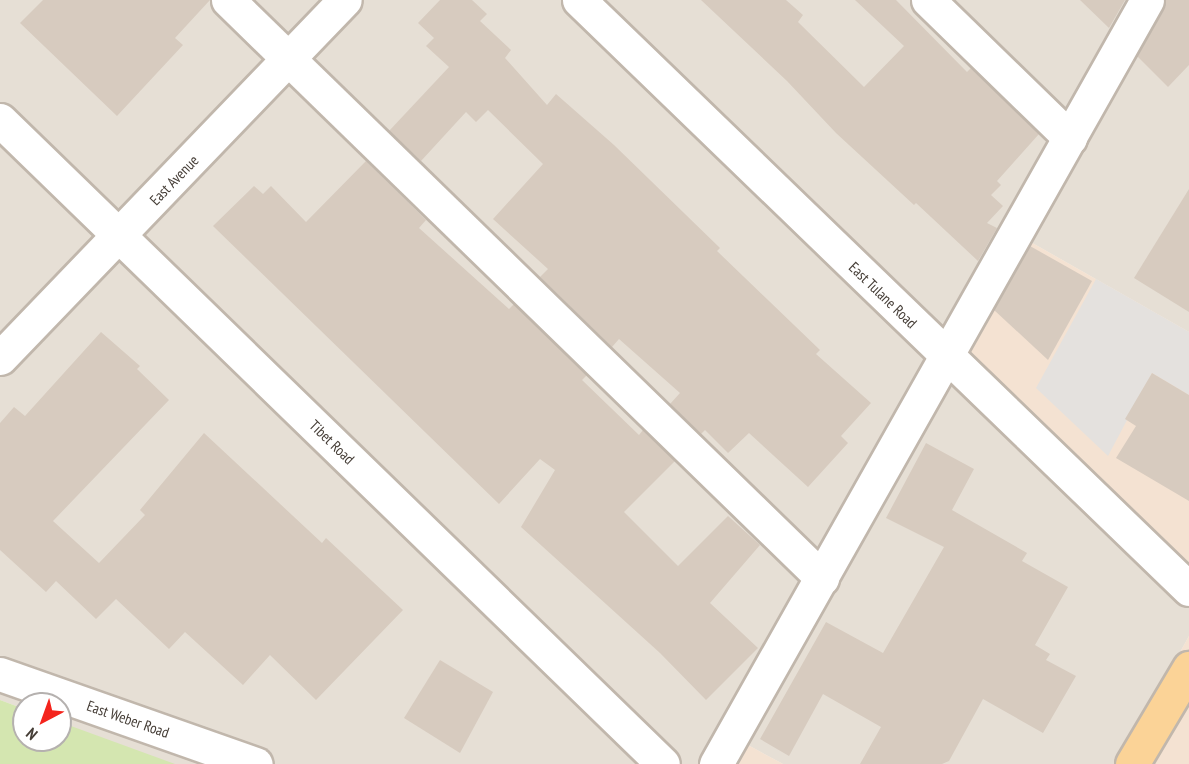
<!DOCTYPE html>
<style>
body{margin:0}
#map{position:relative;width:1189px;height:764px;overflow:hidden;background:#f3eee6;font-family:"PT Sans Narrow",sans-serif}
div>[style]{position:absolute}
.residential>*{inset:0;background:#e6dfd5}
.commercial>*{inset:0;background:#f4e2d2}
.green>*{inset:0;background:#d4e6b0}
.parking>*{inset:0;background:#e4e1de}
.building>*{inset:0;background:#d7cbbf}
.roads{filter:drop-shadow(2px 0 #c1b7ac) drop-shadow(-2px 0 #c1b7ac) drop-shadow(0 2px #c1b7ac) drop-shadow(0 -2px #c1b7ac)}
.minor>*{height:33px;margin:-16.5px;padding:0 16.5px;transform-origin:16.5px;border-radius:16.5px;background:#fff}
.major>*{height:33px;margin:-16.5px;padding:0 16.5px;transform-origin:16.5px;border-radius:16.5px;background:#fbd397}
span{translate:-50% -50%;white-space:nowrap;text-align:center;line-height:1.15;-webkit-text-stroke:5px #fff;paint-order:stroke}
.street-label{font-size:15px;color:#453d36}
.north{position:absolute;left:12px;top:692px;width:60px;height:60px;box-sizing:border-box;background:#fff;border:2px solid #b5b1af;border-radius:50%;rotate:221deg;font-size:16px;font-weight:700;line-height:24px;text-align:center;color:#453d36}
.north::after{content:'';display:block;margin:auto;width:21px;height:27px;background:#f4241d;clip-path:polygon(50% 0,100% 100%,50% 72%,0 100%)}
</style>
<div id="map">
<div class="residential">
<div style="clip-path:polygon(0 0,1189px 0,1189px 332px,1006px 228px,1189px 599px,1189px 636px,1118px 764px,783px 764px,722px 731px,704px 764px,55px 764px,62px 734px,60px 704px,24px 704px,24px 709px,0 700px)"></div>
</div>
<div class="commercial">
<div style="clip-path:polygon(1006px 228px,1189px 332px,1189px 599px,939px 356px)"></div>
<div style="clip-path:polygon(1189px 636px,1189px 764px,1118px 764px)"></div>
<div style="clip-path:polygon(722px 731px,783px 764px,704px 764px)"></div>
</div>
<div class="green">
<div style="clip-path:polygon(0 700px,24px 709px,24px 740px,60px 740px,60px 722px,175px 764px,0 764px)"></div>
</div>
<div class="parking">
<div style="clip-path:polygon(1096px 279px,1189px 332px,1189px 395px,1152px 373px,1108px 456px,1036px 388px)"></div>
</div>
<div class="building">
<div style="clip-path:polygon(43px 0,210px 0,175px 38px,183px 45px,117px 116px,20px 23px)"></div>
<div style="clip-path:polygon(440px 0,472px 0,487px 14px,480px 21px,511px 50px,505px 58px,547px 105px,556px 94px,614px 145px,720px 248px,717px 251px,820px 350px,816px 354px,871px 403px,841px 436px,848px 443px,808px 487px,749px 433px,728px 453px,705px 430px,701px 434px,670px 404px,680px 393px,619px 339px,612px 347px,540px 277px,548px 269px,493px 219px,543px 164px,488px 110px,476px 122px,466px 112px,421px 161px,389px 131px,449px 67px,426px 46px,434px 38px,418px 23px)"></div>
<div style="clip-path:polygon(701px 0,786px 0,803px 15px,798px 22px,864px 87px,904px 46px,855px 0,896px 0,967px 72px,971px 68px,1039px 134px,997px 181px,1001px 185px,991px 195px,1003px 206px,987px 223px,997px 228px,978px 261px,916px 203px,914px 205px,836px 133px,787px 81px)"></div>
<div style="clip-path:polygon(1080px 0,1125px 0,1109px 28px)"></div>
<div style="clip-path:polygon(1166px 0,1189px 0,1189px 65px,1168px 87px,1137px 56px)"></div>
<div style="clip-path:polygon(366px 161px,426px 220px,419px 228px,509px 309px,514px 304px,587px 375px,582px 380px,639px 435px,643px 430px,675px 461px,624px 512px,678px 566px,728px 516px,760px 545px,710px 603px,758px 648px,706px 700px,660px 653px,521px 527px,555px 470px,540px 459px,499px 504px,213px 226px,254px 186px,263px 194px,271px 186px,306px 222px)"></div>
<div style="clip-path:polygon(1189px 189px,1189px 312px,1134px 278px)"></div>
<div style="clip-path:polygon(1030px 246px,1092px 281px,1048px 360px,994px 310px)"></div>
<div style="clip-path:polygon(101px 332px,140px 366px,137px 369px,169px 400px,53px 521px,99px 563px,145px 515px,140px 510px,204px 433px,322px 543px,326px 538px,403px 610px,316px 700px,270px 655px,243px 685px,185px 632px,169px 649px,116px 599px,96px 619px,56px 581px,46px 592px,0 550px,0 423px,14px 407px,25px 416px)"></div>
<div style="clip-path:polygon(1152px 373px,1189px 395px,1189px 501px,1116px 458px,1136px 426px,1125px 419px)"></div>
<div style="clip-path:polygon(926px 443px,974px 469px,952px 510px,1027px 553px,1022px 561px,1068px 587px,1035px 645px,1050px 654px,1046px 660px,1076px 676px,1043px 733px,983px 699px,949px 761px,942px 764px,860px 764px,881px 727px,823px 694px,789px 756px,760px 739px,826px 622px,883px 653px,944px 547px,886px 518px)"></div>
<div style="clip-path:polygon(440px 660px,493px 692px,460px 753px,404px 718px)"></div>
</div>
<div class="roads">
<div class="minor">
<div style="left:228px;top:0;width:829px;rotate:44.22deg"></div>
<div style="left:579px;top:0;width:848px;rotate:44deg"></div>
<div style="left:928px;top:0;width:198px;rotate:44.2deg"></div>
<div style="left:0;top:120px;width:924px;rotate:44.17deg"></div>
<div style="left:0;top:358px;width:497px;rotate:-46.1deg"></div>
<div style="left:0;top:674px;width:271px;rotate:19.4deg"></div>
<div style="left:716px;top:764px;width:877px;rotate:-60.57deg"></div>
</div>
<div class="major">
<div style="left:1132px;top:764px;width:112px;rotate:-59.3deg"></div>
</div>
</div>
<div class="street-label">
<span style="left:174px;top:180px;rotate:-46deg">East Avenue</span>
<span style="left:883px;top:295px;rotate:44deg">East Tulane Road</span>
<span style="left:332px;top:442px;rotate:44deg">Tibet Road</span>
<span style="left:128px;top:719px;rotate:19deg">East Weber Road</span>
</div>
<div class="north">N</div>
</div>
